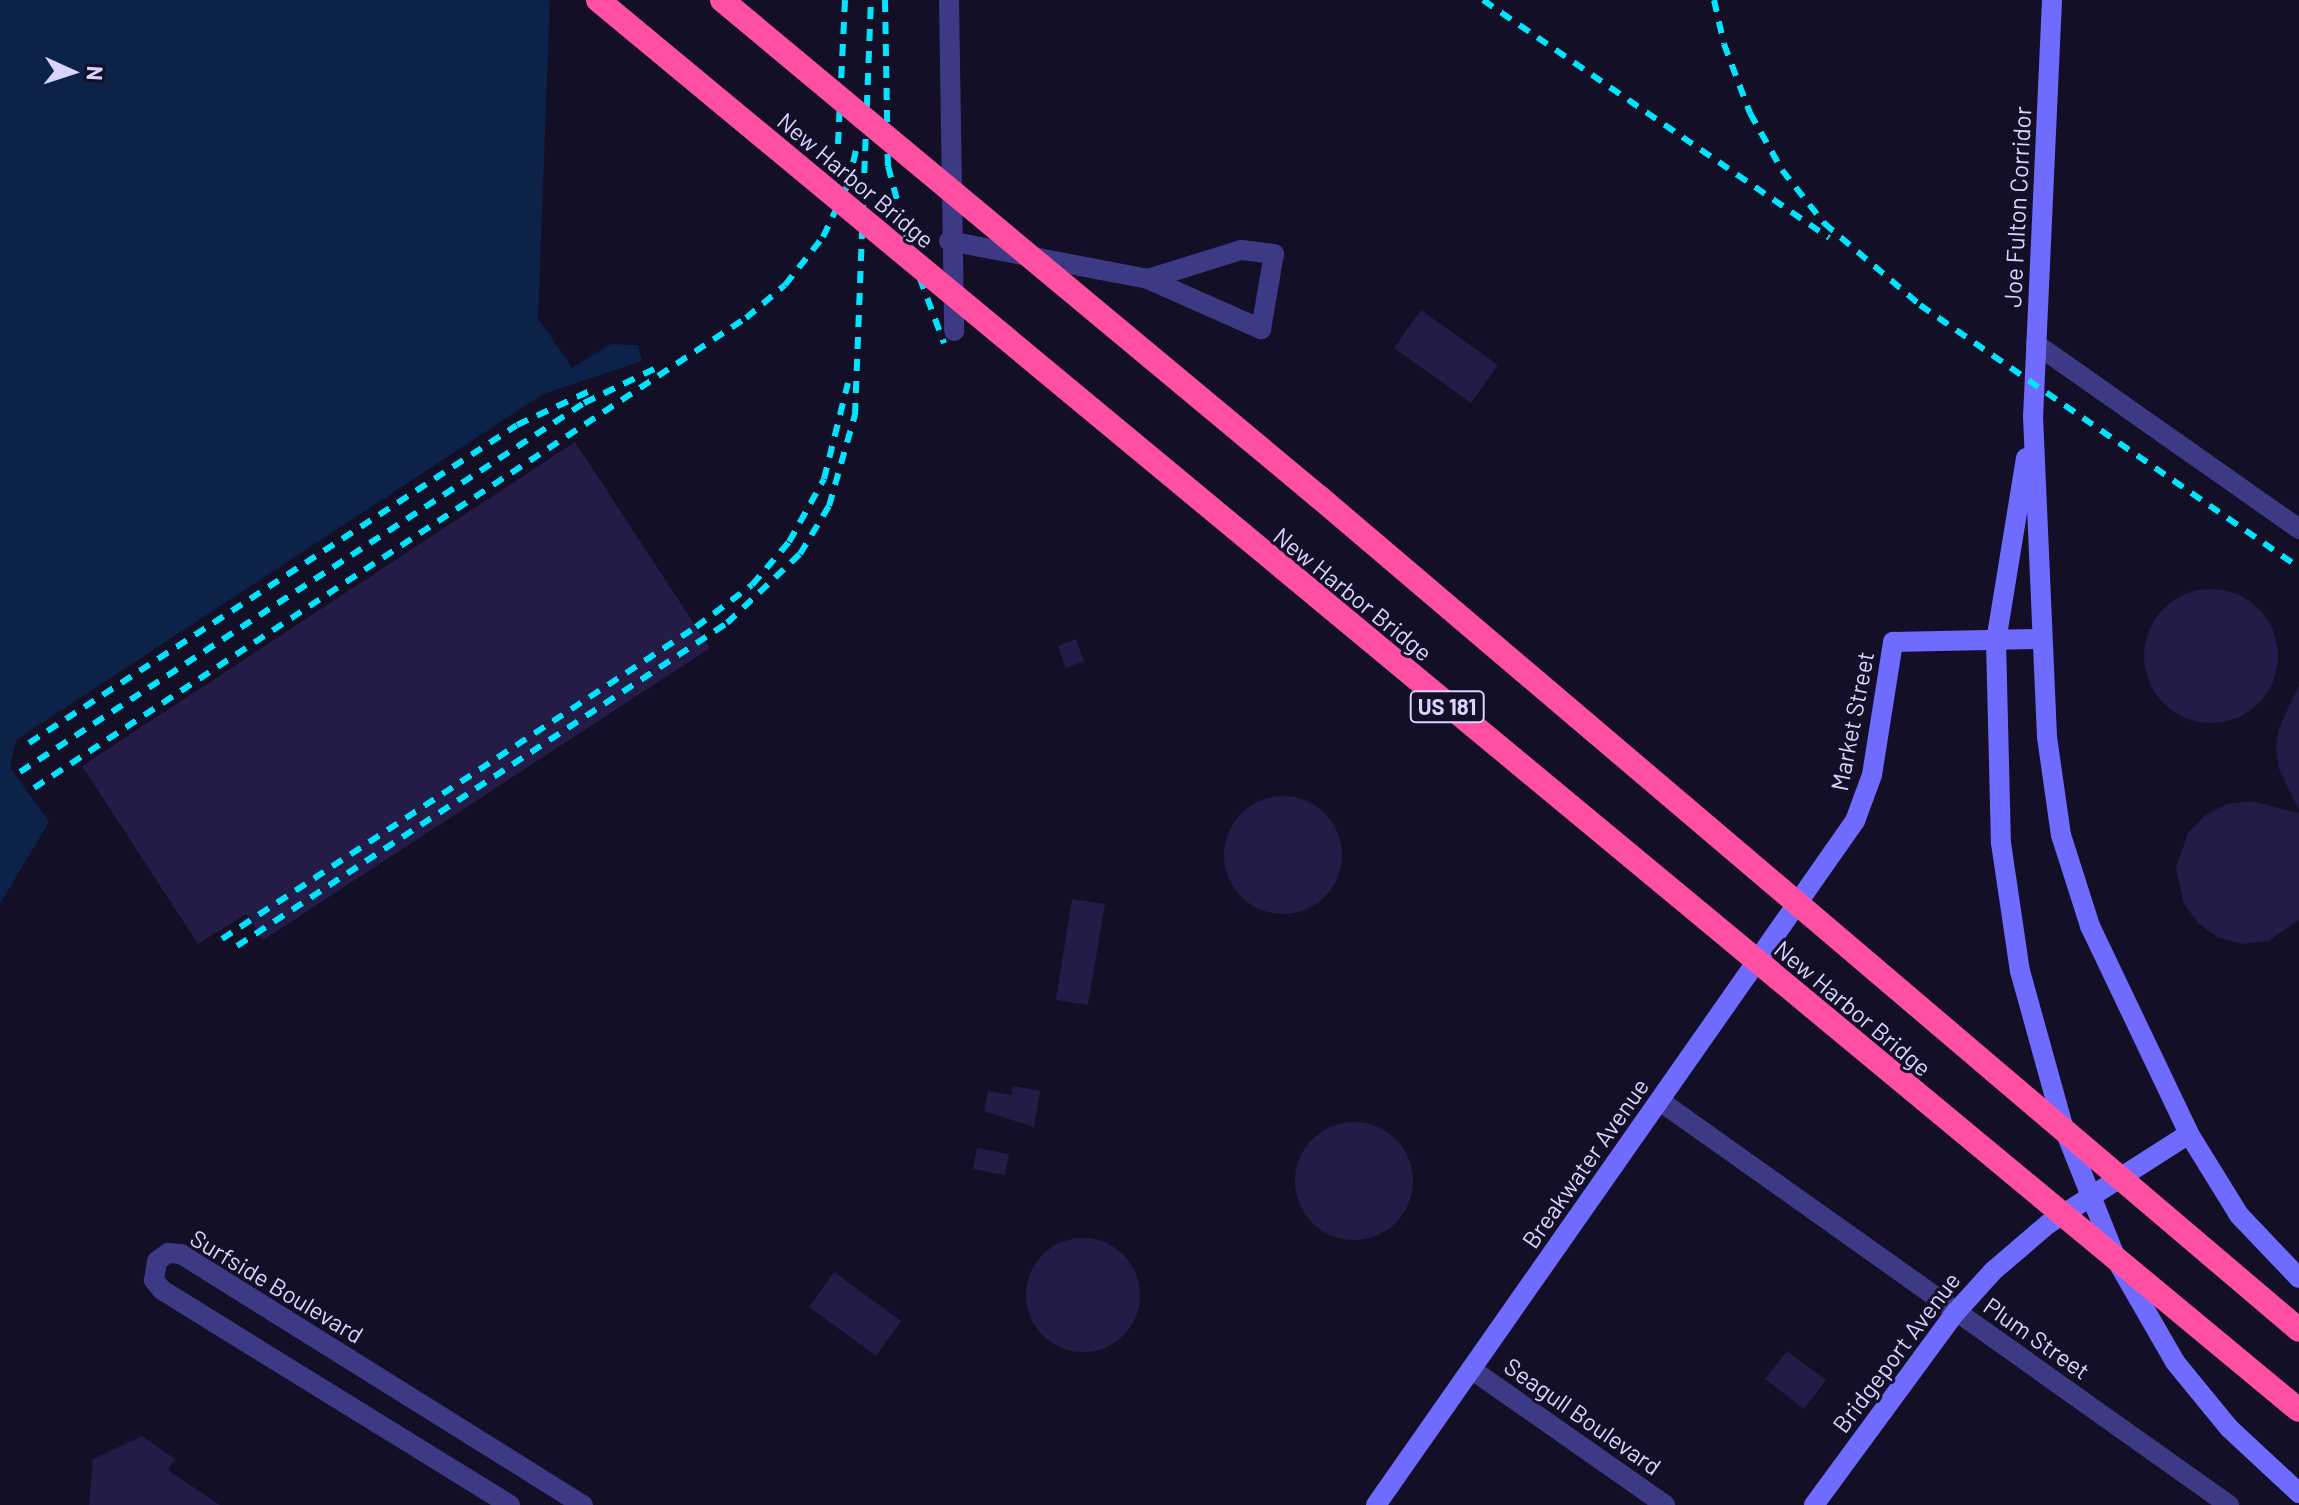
<!DOCTYPE html>
<style>
body{margin:0}
#map{position:relative;width:2299px;height:1505px;overflow:hidden;background:#130f26;font-family:Barlow,sans-serif}
div>[style]{position:absolute}
.water>*{inset:0;background:#0c2248}
.building>*{inset:0;background:#241b47}
.round{border-radius:50%}
.street>*{height:20px;margin:-10px;padding:0 10px;transform-origin:10px;border-radius:10px;background:#3d3a85}
.secondary>*{height:20px;margin:-10px;padding:0 10px;transform-origin:10px;border-radius:10px;background:#6f6bff}
.rail>*{height:6px;margin-top:-3px;transform-origin:0;background:repeating-linear-gradient(90deg,#00e5ff 0 12px,transparent 0 22px)}
.highway-bridge>*{height:24px;margin:-12px;padding:0 12px;transform-origin:12px;border-radius:12px;background:#ff4fa3}
span{translate:-50% -50%;white-space:nowrap;text-align:center;line-height:1.15;-webkit-text-stroke:6px #130f26;paint-order:stroke}
.shield-label span{padding:2px 6px;background:#130f26;border:2px solid;border-radius:6px;-webkit-text-stroke-width:0}
.shield-label{font-size:22px;color:#d9d4ff;font-weight:700}
.street-label{font-size:24px;color:#d9d4ff}
.north{position:absolute;left:32px;top:32px;width:80px;height:80px;-webkit-text-stroke:6px #130f26;paint-order:stroke;rotate:93deg;font-size:22px;font-weight:700;line-height:32px;text-align:center;color:#d9d4ff}
.north::after{content:'';display:block;margin:auto;width:28px;height:36px;background:#d9d4ff;clip-path:polygon(50% 0,100% 100%,50% 72%,0 100%)}
</style>
<div id="map">
<div class="water">
<div style="clip-path:polygon(0 0,550px 0,538px 318px,572px 368px,611px 344px,638px 345px,642px 361px,543px 394px,16px 740px,10px 767px,49px 822px,0 904px)"></div>
</div>
<div class="building">
<div style="clip-path:polygon(1421px 310px,1498px 365px,1471px 403px,1394px 348px)"></div>
<div style="clip-path:polygon(575px 442px,710px 648px,263px 940px,246px 914px,198px 944px,82px 766px)"></div>
<div class="round" style="left:2144px;top:589px;width:134px;height:134px"></div>
<div style="clip-path:polygon(1076px 639px,1084px 661px,1066px 668px,1058px 646px)"></div>
<div style="clip-path:polygon(2299px 685px,2299px 810px,2279px 769px,2276px 748px,2279px 728px)"></div>
<div class="round" style="left:1224px;top:796px;width:118px;height:118px"></div>
<div style="clip-path:polygon(2252px 801px,2299px 813px,2299px 920px,2268px 941px,2243px 944px,2219px 938px,2199px 924px,2184px 904px,2176px 868px,2188px 833px,2205px 815px,2227px 804px)"></div>
<div style="clip-path:polygon(1072px 899px,1105px 904px,1088px 1005px,1056px 1000px)"></div>
<div style="clip-path:polygon(1013px 1086px,1040px 1091px,1034px 1127px,984px 1111px,988px 1091px,1011px 1095px)"></div>
<div class="round" style="left:1295px;top:1122px;width:118px;height:118px"></div>
<div style="clip-path:polygon(977px 1148px,1009px 1154px,1005px 1175px,973px 1169px)"></div>
<div class="round" style="left:1026px;top:1238px;width:114px;height:114px"></div>
<div style="clip-path:polygon(834px 1272px,901px 1321px,876px 1356px,809px 1307px)"></div>
<div style="clip-path:polygon(1787px 1351px,1826px 1380px,1804px 1409px,1765px 1379px)"></div>
<div style="clip-path:polygon(142px 1436px,175px 1459px,168px 1470px,220px 1505px,89px 1505px,93px 1459px)"></div>
</div>
<div class="street">
<div style="left:949px;top:0;width:331px;rotate:89.1deg"></div>
<div style="left:949px;top:241px;width:203px;rotate:10.8deg"></div>
<div style="left:1148px;top:279px;width:124px;rotate:23.9deg"></div>
<div style="left:1261px;top:329px;width:76px;rotate:-80.2deg"></div>
<div style="left:1274px;top:254px;width:33px;rotate:-173deg"></div>
<div style="left:1241px;top:250px;width:97px;rotate:162.7deg"></div>
<div style="left:2036px;top:344px;width:322px;rotate:35.1deg"></div>
<div style="left:1660px;top:1101px;width:698px;rotate:35.38deg"></div>
<div style="left:1471px;top:1369px;width:237px;rotate:35deg"></div>
<div style="left:510px;top:1505px;width:409px;rotate:-148.3deg"></div>
<div style="left:162px;top:1290px;width:13px;rotate:-129deg"></div>
<div style="left:154px;top:1280px;width:19px;rotate:-81deg"></div>
<div style="left:157px;top:1261px;width:14px;rotate:-36deg"></div>
<div style="left:168px;top:1253px;width:13px;rotate:4deg"></div>
<div style="left:181px;top:1254px;width:474px;rotate:32deg"></div>
</div>
<div class="secondary">
<div style="left:2052px;top:0;width:416px;rotate:92.6deg"></div>
<div style="left:2033px;top:416px;width:321px;rotate:87.5deg"></div>
<div style="left:2047px;top:737px;width:99px;rotate:81.9deg"></div>
<div style="left:2061px;top:835px;width:96px;rotate:72.3deg"></div>
<div style="left:2090px;top:926px;width:230px;rotate:64.5deg"></div>
<div style="left:2189px;top:1134px;width:95px;rotate:58.3deg"></div>
<div style="left:2239px;top:1215px;width:87px;rotate:46.4deg"></div>
<div style="left:2026px;top:458px;width:185px;rotate:99.3deg"></div>
<div style="left:1996px;top:641px;width:202px;rotate:88.6deg"></div>
<div style="left:2001px;top:843px;width:129px;rotate:81.6deg"></div>
<div style="left:2020px;top:971px;width:161px;rotate:74.5deg"></div>
<div style="left:2063px;top:1126px;width:145px;rotate:68.2deg"></div>
<div style="left:2117px;top:1261px;width:116px;rotate:60.1deg"></div>
<div style="left:2175px;top:1362px;width:85px;rotate:50.7deg"></div>
<div style="left:2229px;top:1428px;width:96px;rotate:42.9deg"></div>
<div style="left:1376px;top:1505px;width:835px;rotate:-55deg"></div>
<div style="left:1855px;top:821px;width:49px;rotate:-69.7deg"></div>
<div style="left:1872px;top:775px;width:135px;rotate:-81deg"></div>
<div style="left:1893px;top:642px;width:149px;rotate:-1.2deg"></div>
<div style="left:1814px;top:1505px;width:240px;rotate:-53.7deg"></div>
<div style="left:1956px;top:1312px;width:55px;rotate:-47.9deg"></div>
<div style="left:1993px;top:1271px;width:72px;rotate:-40.5deg"></div>
<div style="left:2048px;top:1224px;width:167px;rotate:-32.6deg"></div>
</div>
<div class="rail">
<div style="left:885px;top:0;width:166px;rotate:89deg"></div>
<div style="left:888px;top:166px;width:94px;rotate:75.2deg"></div>
<div style="left:912px;top:257px;width:92px;rotate:69.6deg"></div>
<div style="left:1483px;top:0;width:420px;rotate:34.5deg"></div>
<div style="left:1714px;top:0;width:45px;rotate:77.2deg"></div>
<div style="left:1724px;top:44px;width:74px;rotate:69.4deg"></div>
<div style="left:1750px;top:113px;width:65px;rotate:60.7deg"></div>
<div style="left:1782px;top:170px;width:68px;rotate:51.6deg"></div>
<div style="left:1824px;top:223px;width:126px;rotate:40.5deg"></div>
<div style="left:1920px;top:305px;width:461px;rotate:34.7deg"></div>
<div style="left:838px;top:144px;width:144px;rotate:-87.2deg"></div>
<div style="left:29px;top:743px;width:582px;rotate:-33.09deg"></div>
<div style="left:517px;top:425px;width:85px;rotate:-25.1deg"></div>
<div style="left:20px;top:772px;width:674px;rotate:-33.19deg"></div>
<div style="left:584px;top:403px;width:82px;rotate:-25.9deg"></div>
<div style="left:34px;top:788px;width:853px;rotate:-33.43deg"></div>
<div style="left:746px;top:318px;width:51px;rotate:-40.2deg"></div>
<div style="left:785px;top:285px;width:61px;rotate:-51.6deg"></div>
<div style="left:823px;top:237px;width:59px;rotate:-64.7deg"></div>
<div style="left:848px;top:184px;width:43px;rotate:-76.6deg"></div>
<div style="left:222px;top:939px;width:567px;rotate:-33.35deg"></div>
<div style="left:696px;top:627px;width:70px;rotate:-36.9deg"></div>
<div style="left:752px;top:585px;width:57px;rotate:-49.3deg"></div>
<div style="left:789px;top:542px;width:72px;rotate:-60.9deg"></div>
<div style="left:824px;top:479px;width:99px;rotate:-76deg"></div>
<div style="left:237px;top:946px;width:587px;rotate:-33.39deg"></div>
<div style="left:727px;top:623px;width:100px;rotate:-43.4deg"></div>
<div style="left:800px;top:554px;width:56px;rotate:-58.9deg"></div>
<div style="left:829px;top:506px;width:95px;rotate:-74.1deg"></div>
<div style="left:855px;top:415px;width:415px;rotate:-87.8deg"></div>
</div>
<div class="highway-bridge">
<div style="left:598px;top:0;width:2209px;rotate:39.66deg"></div>
<div style="left:722px;top:0;width:777px;rotate:39.78deg"></div>
<div style="left:1319px;top:497px;width:1286px;rotate:40.36deg"></div>
</div>
<div class="shield-label">
<span style="left:1447px;top:707px">US 181</span>
</div>
<div class="street-label">
<span style="left:856px;top:180px;rotate:40deg">New Harbor Bridge</span>
<span style="left:2017px;top:207px;rotate:-87deg">Joe Fulton Corridor</span>
<span style="left:1353px;top:594px;rotate:39deg">New Harbor Bridge</span>
<span style="left:1852px;top:721px;rotate:-79deg">Market Street</span>
<span style="left:1853px;top:1008px;rotate:40deg">New Harbor Bridge</span>
<span style="left:1585px;top:1163px;rotate:-55deg">Breakwater Avenue</span>
<span style="left:277px;top:1286px;rotate:31deg">Surfside Boulevard</span>
<span style="left:2037px;top:1338px;rotate:35deg">Plum Street</span>
<span style="left:1896px;top:1352px;rotate:-53deg">Bridgeport Avenue</span>
<span style="left:1583px;top:1416px;rotate:35deg">Seagull Boulevard</span>
</div>
<div class="north">N</div>
</div>
